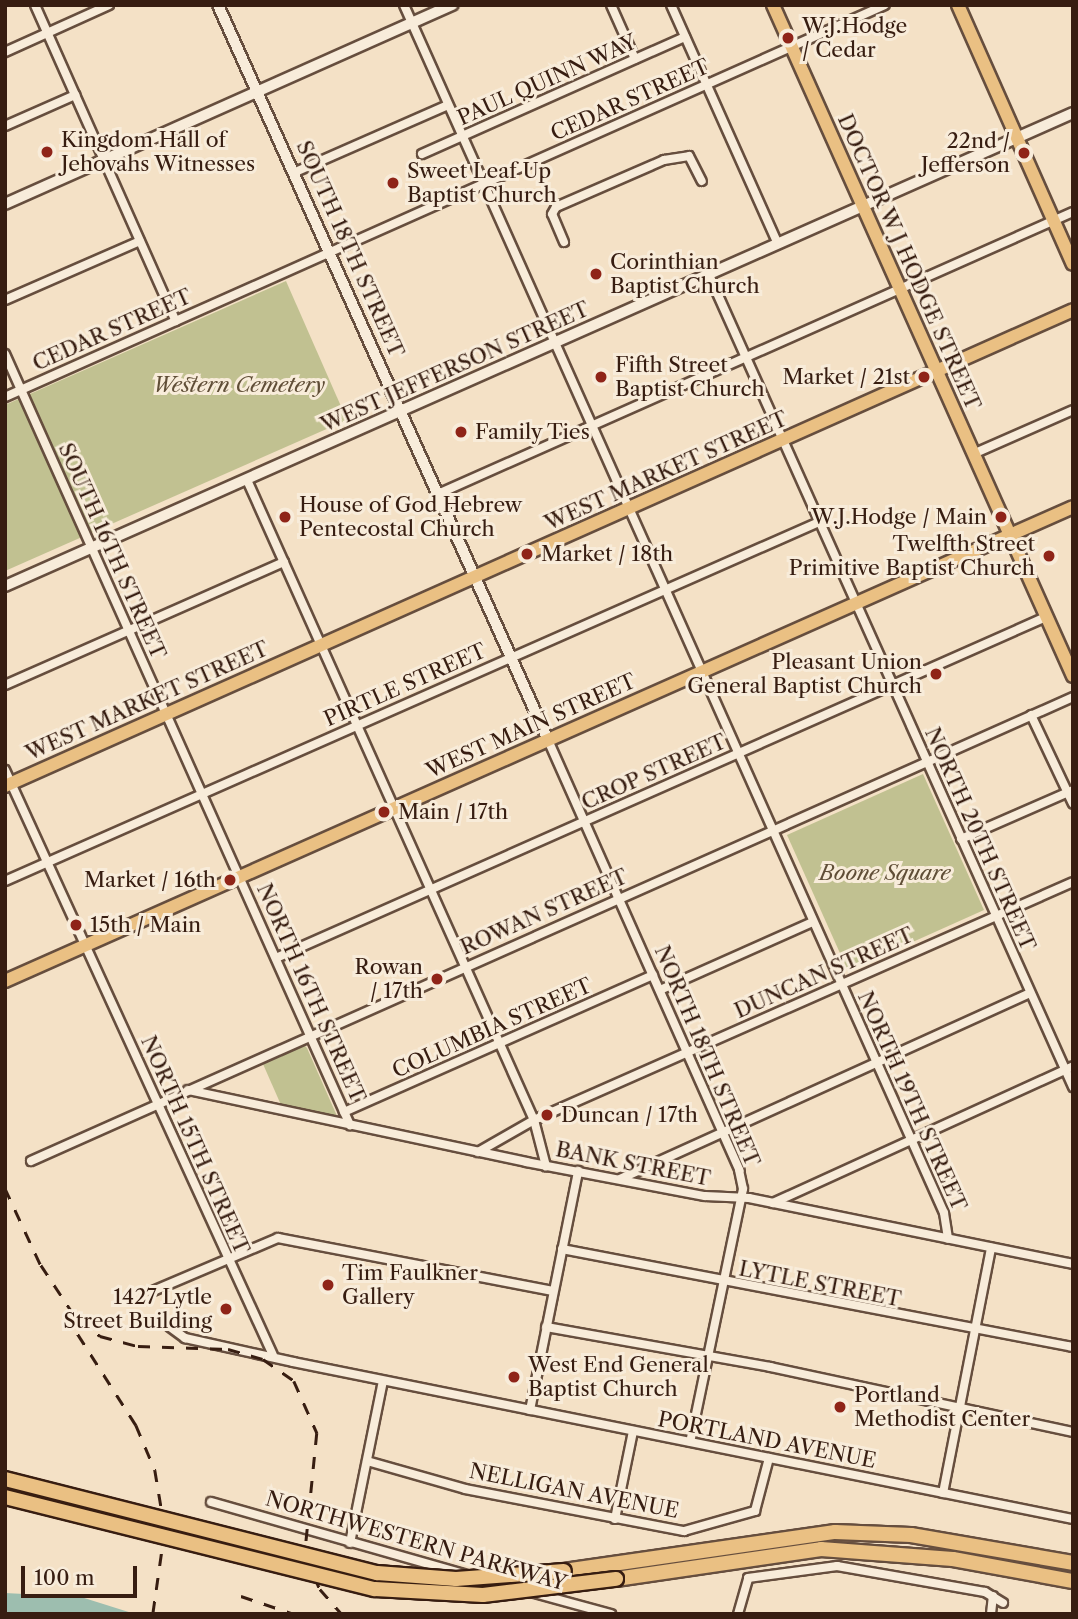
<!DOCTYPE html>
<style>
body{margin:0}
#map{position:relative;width:1078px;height:1619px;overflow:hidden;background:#f4e1c6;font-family:"Libre Caslon Text",serif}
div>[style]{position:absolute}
.green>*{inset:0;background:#c1c191}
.water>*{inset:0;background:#9dbeaf}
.roads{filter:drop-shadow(2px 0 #664e3e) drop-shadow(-2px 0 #664e3e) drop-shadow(0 2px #664e3e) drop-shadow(0 -2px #664e3e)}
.street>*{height:8px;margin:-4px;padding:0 4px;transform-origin:4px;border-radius:4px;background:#f8ecda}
.secondary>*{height:10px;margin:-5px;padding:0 5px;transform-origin:5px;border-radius:5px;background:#f8ecda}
.primary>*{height:12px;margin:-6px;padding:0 6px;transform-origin:6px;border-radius:6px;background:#eac083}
.highway>*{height:14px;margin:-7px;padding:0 7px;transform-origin:7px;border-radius:7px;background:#eac083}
.rail>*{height:2.5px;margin-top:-1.25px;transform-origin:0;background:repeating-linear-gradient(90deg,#371d11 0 12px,transparent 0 24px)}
.bridges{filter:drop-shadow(2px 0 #371d11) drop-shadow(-2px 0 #371d11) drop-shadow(0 2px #371d11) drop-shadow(0 -2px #371d11)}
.highway-bridge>*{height:14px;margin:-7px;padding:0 7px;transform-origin:7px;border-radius:7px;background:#eac083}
.dots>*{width:19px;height:19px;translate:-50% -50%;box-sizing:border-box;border:4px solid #f8ecda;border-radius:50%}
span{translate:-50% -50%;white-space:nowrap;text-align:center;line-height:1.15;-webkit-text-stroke:6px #f8ecda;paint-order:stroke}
.poi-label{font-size:21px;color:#371d11}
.left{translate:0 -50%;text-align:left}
.right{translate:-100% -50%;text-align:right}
.street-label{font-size:21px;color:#371d11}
.park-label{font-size:21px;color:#604e37;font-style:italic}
.frame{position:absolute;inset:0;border:7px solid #371d11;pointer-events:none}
.scale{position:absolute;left:21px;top:1566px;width:116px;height:32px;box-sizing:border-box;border:4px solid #371d11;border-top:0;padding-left:9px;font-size:21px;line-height:24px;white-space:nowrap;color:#371d11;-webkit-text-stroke:5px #f8ecda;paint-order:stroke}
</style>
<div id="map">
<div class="green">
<div style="clip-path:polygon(286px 281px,347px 420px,5px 571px,5px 405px)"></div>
<div style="clip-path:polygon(923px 774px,984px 910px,848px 971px,787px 835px)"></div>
<div style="clip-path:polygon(304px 1045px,307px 1048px,337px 1116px,281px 1105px,263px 1064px)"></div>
</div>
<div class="water">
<div style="clip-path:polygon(5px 1593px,81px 1597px,135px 1614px,5px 1614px)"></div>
</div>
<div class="roads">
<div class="street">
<div style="left:35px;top:5px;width:346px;rotate:66deg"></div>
<div style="left:404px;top:5px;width:1323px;rotate:65.91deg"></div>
<div style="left:944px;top:1213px;width:26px;rotate:81deg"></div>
<div style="left:611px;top:5px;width:59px;rotate:66deg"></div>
<div style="left:671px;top:5px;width:262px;rotate:65.9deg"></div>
<div style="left:5px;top:52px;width:114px;rotate:-24.3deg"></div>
<div style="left:5px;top:126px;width:77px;rotate:-23.9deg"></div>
<div style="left:422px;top:154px;width:288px;rotate:-24deg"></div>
<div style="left:293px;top:173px;width:169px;rotate:-23.7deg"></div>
<div style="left:564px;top:242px;width:30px;rotate:-113deg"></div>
<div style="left:552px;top:214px;width:8px;rotate:-60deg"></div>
<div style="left:556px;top:207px;width:118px;rotate:-23.5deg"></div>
<div style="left:664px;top:160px;width:25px;rotate:-9deg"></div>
<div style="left:689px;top:156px;width:28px;rotate:63deg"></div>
<div style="left:709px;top:275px;width:890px;rotate:65.85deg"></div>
<div style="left:5px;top:300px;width:147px;rotate:-23.6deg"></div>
<div style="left:5px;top:354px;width:845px;rotate:65.89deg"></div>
<div style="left:5px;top:397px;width:963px;rotate:-24.01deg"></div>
<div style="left:973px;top:454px;width:109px;rotate:-23.7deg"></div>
<div style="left:247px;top:480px;width:701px;rotate:65.85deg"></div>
<div style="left:534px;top:1120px;width:48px;rotate:75.4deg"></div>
<div style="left:438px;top:494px;width:695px;rotate:-23.95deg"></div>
<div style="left:5px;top:685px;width:305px;rotate:-23.8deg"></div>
<div style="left:1031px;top:715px;width:98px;rotate:64.7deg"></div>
<div style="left:548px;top:740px;width:471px;rotate:66deg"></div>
<div style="left:739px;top:1170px;width:19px;rotate:78deg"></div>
<div style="left:743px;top:1189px;width:258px;rotate:101.8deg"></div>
<div style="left:5px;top:770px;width:643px;rotate:65.39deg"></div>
<div style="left:961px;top:839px;width:122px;rotate:-23.6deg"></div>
<div style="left:5px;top:881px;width:890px;rotate:-23.8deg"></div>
<div style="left:276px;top:958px;width:842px;rotate:-23.89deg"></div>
<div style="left:660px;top:990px;width:167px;rotate:-24deg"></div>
<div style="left:188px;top:1090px;width:346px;rotate:12deg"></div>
<div style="left:526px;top:1162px;width:182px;rotate:10.8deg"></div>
<div style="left:705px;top:1196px;width:44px;rotate:2.6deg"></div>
<div style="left:749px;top:1198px;width:331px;rotate:11.5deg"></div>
<div style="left:344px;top:1112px;width:338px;rotate:-23.9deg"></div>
<div style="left:478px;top:1152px;width:64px;rotate:-29.7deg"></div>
<div style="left:534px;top:1120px;width:589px;rotate:-23.82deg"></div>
<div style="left:31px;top:1161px;width:1141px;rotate:-24deg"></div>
<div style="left:620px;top:1179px;width:450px;rotate:-24.4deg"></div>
<div style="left:773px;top:1203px;width:330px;rotate:-24.5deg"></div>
<div style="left:562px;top:1249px;width:520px;rotate:10.86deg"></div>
<div style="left:153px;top:1291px;width:136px;rotate:-23deg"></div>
<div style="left:278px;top:1238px;width:280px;rotate:10.9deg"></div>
<div style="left:170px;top:1327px;width:19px;rotate:36deg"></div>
<div style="left:185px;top:1338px;width:111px;rotate:12.5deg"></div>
<div style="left:293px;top:1362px;width:796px;rotate:11.38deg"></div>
<div style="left:546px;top:1327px;width:228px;rotate:10.1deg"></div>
<div style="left:770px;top:1367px;width:310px;rotate:12.1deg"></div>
<div style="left:530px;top:1410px;width:244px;rotate:-78.6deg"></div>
<div style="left:367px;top:1461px;width:102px;rotate:15.9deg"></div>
<div style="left:465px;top:1489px;width:223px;rotate:10.9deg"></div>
<div style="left:684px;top:1531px;width:74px;rotate:-15.7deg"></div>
<div style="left:755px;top:1511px;width:55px;rotate:-75.2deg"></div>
<div style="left:943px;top:1493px;width:250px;rotate:-78.9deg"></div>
<div style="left:211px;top:1502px;width:263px;rotate:15.9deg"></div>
<div style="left:615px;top:1519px;width:90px;rotate:-78.4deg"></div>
<div style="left:350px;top:1543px;width:165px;rotate:-78.5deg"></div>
<div style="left:534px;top:1593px;width:80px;rotate:15.3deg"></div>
<div style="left:738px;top:1614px;width:37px;rotate:-74deg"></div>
<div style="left:748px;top:1578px;width:90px;rotate:-7.7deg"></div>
<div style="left:837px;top:1566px;width:150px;rotate:10deg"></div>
<div style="left:985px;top:1592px;width:21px;rotate:31deg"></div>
<div style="left:991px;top:1614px;width:18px;rotate:-84deg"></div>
</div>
<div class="secondary">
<div style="left:218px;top:5px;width:806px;rotate:65.82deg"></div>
<div style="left:5px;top:204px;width:490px;rotate:-24deg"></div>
<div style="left:5px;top:586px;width:1168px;rotate:-23.89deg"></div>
</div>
<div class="primary">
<div style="left:773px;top:5px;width:735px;rotate:65.91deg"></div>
<div style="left:958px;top:5px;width:283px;rotate:66.1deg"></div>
<div style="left:5px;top:786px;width:1169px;rotate:-24.02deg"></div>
<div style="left:5px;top:981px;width:1168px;rotate:-23.93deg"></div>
</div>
<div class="highway">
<div style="left:564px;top:1571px;width:274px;rotate:-8.2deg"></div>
<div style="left:835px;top:1532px;width:76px;rotate:2.3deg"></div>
<div style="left:911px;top:1535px;width:164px;rotate:9.8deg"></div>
<div style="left:616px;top:1579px;width:207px;rotate:-8.3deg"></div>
<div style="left:821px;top:1549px;width:132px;rotate:4.3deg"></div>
<div style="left:953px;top:1559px;width:122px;rotate:10.4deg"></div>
</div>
</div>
<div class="rail">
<div style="left:5px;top:1188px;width:95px;rotate:65.1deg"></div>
<div style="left:41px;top:1265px;width:67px;rotate:56.5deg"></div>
<div style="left:78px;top:1321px;width:27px;rotate:34deg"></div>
<div style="left:100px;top:1336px;width:39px;rotate:15deg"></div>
<div style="left:138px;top:1346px;width:90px;rotate:1.9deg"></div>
<div style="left:228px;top:1349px;width:36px;rotate:16deg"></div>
<div style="left:263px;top:1359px;width:38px;rotate:35deg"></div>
<div style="left:294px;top:1381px;width:57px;rotate:66.1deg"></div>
<div style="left:317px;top:1433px;width:122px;rotate:95.7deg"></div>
<div style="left:305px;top:1554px;width:38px;rotate:67deg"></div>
<div style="left:320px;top:1589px;width:33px;rotate:49deg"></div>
<div style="left:65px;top:1314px;width:132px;rotate:57.4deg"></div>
<div style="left:136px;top:1425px;width:49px;rotate:67.1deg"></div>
<div style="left:155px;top:1470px;width:61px;rotate:80.5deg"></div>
<div style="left:165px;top:1530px;width:85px;rotate:98.1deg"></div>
<div style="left:241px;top:1596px;width:56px;rotate:18.8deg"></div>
</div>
<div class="bridges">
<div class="highway-bridge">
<div style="left:5px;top:1479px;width:384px;rotate:14.2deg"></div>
<div style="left:377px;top:1573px;width:79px;rotate:4.3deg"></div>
<div style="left:456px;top:1579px;width:108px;rotate:-4.2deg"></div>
<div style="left:5px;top:1497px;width:381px;rotate:14deg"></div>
<div style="left:375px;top:1589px;width:108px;rotate:3.2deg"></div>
<div style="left:483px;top:1595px;width:134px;rotate:-6.9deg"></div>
</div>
</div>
<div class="dots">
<div style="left:788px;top:38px;background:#8f2418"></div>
<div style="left:47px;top:152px;background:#8f2418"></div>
<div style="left:1024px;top:153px;background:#8f2418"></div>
<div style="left:393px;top:183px;background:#8f2418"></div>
<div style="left:596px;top:274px;background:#8f2418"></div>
<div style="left:601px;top:377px;background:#8f2418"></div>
<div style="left:924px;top:377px;background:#8f2418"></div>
<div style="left:461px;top:432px;background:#8f2418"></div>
<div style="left:285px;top:517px;background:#8f2418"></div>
<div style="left:1001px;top:517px;background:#8f2418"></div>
<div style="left:527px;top:554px;background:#8f2418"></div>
<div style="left:1049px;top:556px;background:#8f2418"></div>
<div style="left:936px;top:674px;background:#8f2418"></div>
<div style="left:384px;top:812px;background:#8f2418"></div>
<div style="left:230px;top:880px;background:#8f2418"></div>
<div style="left:76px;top:925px;background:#8f2418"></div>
<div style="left:437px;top:979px;background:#8f2418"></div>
<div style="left:547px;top:1115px;background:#8f2418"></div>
<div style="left:328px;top:1285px;background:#8f2418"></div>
<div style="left:226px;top:1309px;background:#8f2418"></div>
<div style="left:514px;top:1377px;background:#8f2418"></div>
<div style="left:840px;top:1407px;background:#8f2418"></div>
</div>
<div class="poi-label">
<span class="left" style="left:802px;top:38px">W.J.Hodge<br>/ Cedar</span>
<span class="left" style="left:61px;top:152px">Kingdom Hall of<br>Jehovahs Witnesses</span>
<span class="right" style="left:1010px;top:153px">22nd /<br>Jefferson</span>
<span class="left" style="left:407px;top:183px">Sweet Leaf Up<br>Baptist Church</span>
<span class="left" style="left:610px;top:274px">Corinthian<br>Baptist Church</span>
<span class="left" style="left:615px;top:377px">Fifth Street<br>Baptist Church</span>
<span class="right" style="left:910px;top:377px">Market / 21st</span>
<span class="left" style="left:475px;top:432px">Family Ties</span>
<span class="left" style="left:299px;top:517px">House of God Hebrew<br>Pentecostal Church</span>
<span class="right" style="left:987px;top:517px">W.J.Hodge / Main</span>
<span class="right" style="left:1035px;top:556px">Twelfth Street<br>Primitive Baptist Church</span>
<span class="left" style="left:541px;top:554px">Market / 18th</span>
<span class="right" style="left:922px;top:674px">Pleasant Union<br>General Baptist Church</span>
<span class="left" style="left:398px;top:812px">Main / 17th</span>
<span class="right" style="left:216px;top:880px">Market / 16th</span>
<span class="left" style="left:90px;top:925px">15th / Main</span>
<span class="right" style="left:423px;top:979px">Rowan<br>/ 17th</span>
<span class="left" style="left:561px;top:1115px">Duncan / 17th</span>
<span class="left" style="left:342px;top:1285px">Tim Faulkner<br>Gallery</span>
<span class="right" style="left:212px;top:1309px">1427 Lytle<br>Street Building</span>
<span class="left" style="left:528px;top:1377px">West End General<br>Baptist Church</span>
<span class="left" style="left:854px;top:1407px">Portland<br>Methodist Center</span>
</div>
<div class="street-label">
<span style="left:547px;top:80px;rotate:-24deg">PAUL QUINN WAY</span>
<span style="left:630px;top:100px;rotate:-24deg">CEDAR STREET</span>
<span style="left:350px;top:249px;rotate:66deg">SOUTH 18TH STREET</span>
<span style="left:909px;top:262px;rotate:66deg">DOCTOR W J HODGE STREET</span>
<span style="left:112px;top:330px;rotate:-24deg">CEDAR STREET</span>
<span style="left:455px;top:367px;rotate:-24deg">WEST JEFFERSON STREET</span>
<span style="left:666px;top:471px;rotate:-24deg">WEST MARKET STREET</span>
<span style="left:112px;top:551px;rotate:66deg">SOUTH 16TH STREET</span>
<span style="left:405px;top:685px;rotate:-24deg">PIRTLE STREET</span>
<span style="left:147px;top:701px;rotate:-24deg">WEST MARKET STREET</span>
<span style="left:531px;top:726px;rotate:-24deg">WEST MAIN STREET</span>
<span style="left:654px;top:772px;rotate:-24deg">CROP STREET</span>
<span style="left:980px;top:839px;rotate:66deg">NORTH 20TH STREET</span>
<span style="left:544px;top:912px;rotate:-24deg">ROWAN STREET</span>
<span style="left:824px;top:973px;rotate:-24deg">DUNCAN STREET</span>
<span style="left:311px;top:993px;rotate:66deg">NORTH 16TH STREET</span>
<span style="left:492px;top:1028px;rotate:-24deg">COLUMBIA STREET</span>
<span style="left:707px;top:1056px;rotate:67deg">NORTH 18TH STREET</span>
<span style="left:912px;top:1101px;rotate:66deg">NORTH 19TH STREET</span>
<span style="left:195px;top:1145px;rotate:66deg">NORTH 15TH STREET</span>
<span style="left:633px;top:1164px;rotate:11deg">BANK STREET</span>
<span style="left:820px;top:1284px;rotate:11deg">LYTLE STREET</span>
<span style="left:767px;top:1440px;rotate:11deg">PORTLAND AVENUE</span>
<span style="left:574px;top:1491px;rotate:11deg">NELLIGAN AVENUE</span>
<span style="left:416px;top:1541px;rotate:16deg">NORTHWESTERN PARKWAY</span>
</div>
<div class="park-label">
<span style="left:239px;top:385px">Western Cemetery</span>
<span style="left:885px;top:873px">Boone Square</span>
</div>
<div class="frame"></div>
<div class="scale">100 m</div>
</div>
